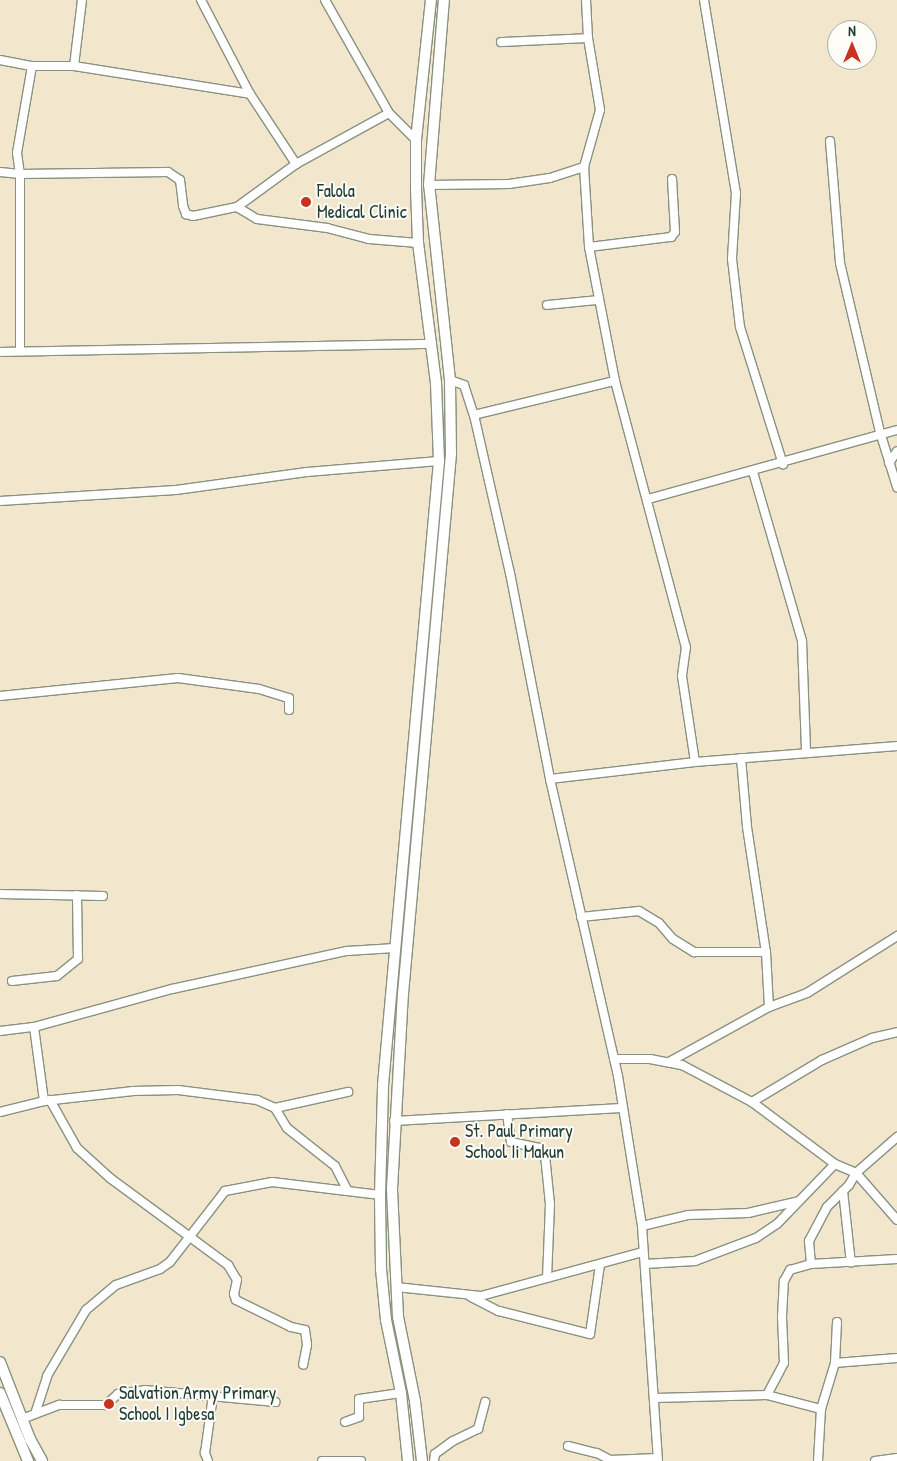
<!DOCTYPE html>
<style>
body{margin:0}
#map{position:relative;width:897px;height:1461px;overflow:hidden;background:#f2e6cc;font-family:"Patrick Hand",sans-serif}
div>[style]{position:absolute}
.roads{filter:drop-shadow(1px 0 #889280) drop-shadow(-1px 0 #889280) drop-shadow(0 1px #889280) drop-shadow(0 -1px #889280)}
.minor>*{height:8px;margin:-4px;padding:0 4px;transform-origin:4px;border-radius:4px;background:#fff}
.tertiary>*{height:10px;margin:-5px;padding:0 5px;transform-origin:5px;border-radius:5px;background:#fff}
.dots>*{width:14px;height:14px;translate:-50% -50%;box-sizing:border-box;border:2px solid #fdfcf7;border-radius:50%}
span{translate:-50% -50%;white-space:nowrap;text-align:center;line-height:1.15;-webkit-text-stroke:4px #fdfcf7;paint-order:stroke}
.poi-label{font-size:18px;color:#1f3d34}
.left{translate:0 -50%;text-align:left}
.north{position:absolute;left:827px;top:20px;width:50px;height:50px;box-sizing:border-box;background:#fdfcf7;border:1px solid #a4b0a9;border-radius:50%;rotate:0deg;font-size:14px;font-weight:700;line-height:20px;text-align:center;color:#1f3d34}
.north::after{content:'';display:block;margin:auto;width:18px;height:22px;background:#c8321e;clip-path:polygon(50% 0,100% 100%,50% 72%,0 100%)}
</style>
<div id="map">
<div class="roads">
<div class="minor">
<div style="left:201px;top:0;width:106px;rotate:62.5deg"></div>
<div style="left:325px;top:0;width:130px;rotate:60.5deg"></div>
<div style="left:389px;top:113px;width:38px;rotate:45deg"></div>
<div style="left:586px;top:0;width:38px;rotate:87deg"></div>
<div style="left:588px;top:38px;width:73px;rotate:80.5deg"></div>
<div style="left:600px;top:110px;width:59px;rotate:105.7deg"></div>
<div style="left:584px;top:167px;width:80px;rotate:86.4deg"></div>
<div style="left:589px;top:247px;width:136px;rotate:79deg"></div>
<div style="left:615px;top:381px;width:275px;rotate:75.1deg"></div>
<div style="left:686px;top:647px;width:29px;rotate:98deg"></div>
<div style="left:682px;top:676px;width:87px;rotate:81.4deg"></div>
<div style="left:704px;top:0;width:196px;rotate:80.6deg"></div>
<div style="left:736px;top:193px;width:66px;rotate:93.5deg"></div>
<div style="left:732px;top:259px;width:68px;rotate:83.3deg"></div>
<div style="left:740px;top:327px;width:144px;rotate:72.6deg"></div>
<div style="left:501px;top:42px;width:87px;rotate:-2.6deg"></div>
<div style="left:0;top:60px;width:33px;rotate:11deg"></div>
<div style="left:32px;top:66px;width:42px"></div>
<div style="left:74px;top:66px;width:178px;rotate:9deg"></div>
<div style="left:250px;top:94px;width:84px;rotate:56.7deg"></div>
<div style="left:32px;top:66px;width:88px;rotate:99.8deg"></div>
<div style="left:17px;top:153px;width:21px;rotate:82deg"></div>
<div style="left:20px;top:174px;width:148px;rotate:-0.8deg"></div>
<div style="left:168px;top:172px;width:14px;rotate:34deg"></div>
<div style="left:180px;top:180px;width:26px;rotate:83deg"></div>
<div style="left:183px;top:206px;width:9px;rotate:69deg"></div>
<div style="left:186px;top:214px;width:7px;rotate:16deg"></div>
<div style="left:193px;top:216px;width:45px;rotate:-11.6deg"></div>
<div style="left:237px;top:207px;width:73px;rotate:-36.1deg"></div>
<div style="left:296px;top:164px;width:106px;rotate:-28.7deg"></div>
<div style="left:74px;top:66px;width:66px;rotate:-83.1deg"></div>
<div style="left:830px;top:141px;width:122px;rotate:85.3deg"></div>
<div style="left:840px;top:263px;width:174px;rotate:76.7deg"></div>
<div style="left:880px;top:432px;width:58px;rotate:72.8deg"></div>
<div style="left:0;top:172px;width:20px;rotate:6deg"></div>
<div style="left:20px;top:174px;width:176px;rotate:90deg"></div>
<div style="left:429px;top:185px;width:80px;rotate:-0.7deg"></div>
<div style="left:509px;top:184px;width:41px;rotate:-8.3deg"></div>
<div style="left:550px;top:178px;width:36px;rotate:-18deg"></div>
<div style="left:237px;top:207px;width:23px;rotate:31deg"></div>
<div style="left:257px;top:219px;width:71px;rotate:7.3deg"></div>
<div style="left:327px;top:228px;width:43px;rotate:14.7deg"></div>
<div style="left:369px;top:239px;width:49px;rotate:4.7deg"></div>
<div style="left:589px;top:247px;width:83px;rotate:-7deg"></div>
<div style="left:671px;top:237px;width:6px;rotate:-51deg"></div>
<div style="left:675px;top:232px;width:53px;rotate:-93.2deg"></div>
<div style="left:547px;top:305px;width:51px;rotate:-5.6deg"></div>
<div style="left:0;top:352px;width:432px;rotate:-1.1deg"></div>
<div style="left:450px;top:380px;width:15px;rotate:20deg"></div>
<div style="left:464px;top:385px;width:32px;rotate:72deg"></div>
<div style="left:474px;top:415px;width:162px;rotate:77.2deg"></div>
<div style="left:510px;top:573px;width:210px;rotate:79deg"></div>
<div style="left:550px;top:779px;width:305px;rotate:77.1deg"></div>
<div style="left:618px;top:1076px;width:152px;rotate:80.9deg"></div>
<div style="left:642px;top:1226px;width:236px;rotate:86.1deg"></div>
<div style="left:474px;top:415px;width:145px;rotate:-13.6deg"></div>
<div style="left:889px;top:463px;width:14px;rotate:-56deg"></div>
<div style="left:753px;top:472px;width:176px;rotate:73.8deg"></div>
<div style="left:802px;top:641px;width:111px;rotate:87.9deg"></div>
<div style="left:648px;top:499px;width:258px;rotate:-15.5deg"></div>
<div style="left:0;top:501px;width:176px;rotate:-3.6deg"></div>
<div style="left:176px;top:490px;width:132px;rotate:-7.8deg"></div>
<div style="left:307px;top:472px;width:132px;rotate:-4.8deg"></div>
<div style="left:0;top:696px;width:179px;rotate:-5.8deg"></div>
<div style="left:178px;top:678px;width:82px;rotate:7.7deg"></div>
<div style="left:259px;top:689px;width:31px;rotate:17deg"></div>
<div style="left:289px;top:698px;width:12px;rotate:90deg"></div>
<div style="left:741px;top:758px;width:69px;rotate:85deg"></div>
<div style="left:747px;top:827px;width:126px;rotate:81.4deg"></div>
<div style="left:766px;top:952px;width:55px;rotate:86.9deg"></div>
<div style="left:550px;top:779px;width:146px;rotate:-6.7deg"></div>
<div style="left:695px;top:762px;width:203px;rotate:-4.5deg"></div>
<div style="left:0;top:894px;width:103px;rotate:1.1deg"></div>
<div style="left:581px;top:917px;width:58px;rotate:-5.9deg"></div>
<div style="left:639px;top:911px;width:23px;rotate:31deg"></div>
<div style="left:659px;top:923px;width:21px;rotate:49deg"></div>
<div style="left:673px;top:939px;width:25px;rotate:32deg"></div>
<div style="left:694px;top:952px;width:72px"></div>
<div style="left:12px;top:981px;width:45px;rotate:-6.3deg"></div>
<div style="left:57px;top:976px;width:27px;rotate:-39deg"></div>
<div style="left:78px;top:959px;width:64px;rotate:-90.9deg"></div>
<div style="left:34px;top:1027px;width:75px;rotate:82.3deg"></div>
<div style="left:0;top:1031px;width:34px;rotate:-7deg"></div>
<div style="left:34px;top:1027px;width:143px;rotate:-15.4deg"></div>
<div style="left:172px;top:989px;width:179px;rotate:-12.3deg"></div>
<div style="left:347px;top:951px;width:48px;rotate:-3.6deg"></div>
<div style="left:614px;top:1059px;width:36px"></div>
<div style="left:650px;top:1059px;width:33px;rotate:11deg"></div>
<div style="left:682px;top:1065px;width:79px;rotate:27.9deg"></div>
<div style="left:752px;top:1102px;width:104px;rotate:36.8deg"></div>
<div style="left:835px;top:1164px;width:23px;rotate:23deg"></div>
<div style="left:856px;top:1173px;width:62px;rotate:48.9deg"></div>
<div style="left:669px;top:1062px;width:114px;rotate:-28.8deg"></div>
<div style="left:769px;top:1007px;width:40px;rotate:-20.2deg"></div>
<div style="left:807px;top:993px;width:107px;rotate:-32.3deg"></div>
<div style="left:50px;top:1100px;width:55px;rotate:60.6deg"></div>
<div style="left:77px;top:1148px;width:45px;rotate:42.3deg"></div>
<div style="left:110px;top:1178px;width:147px;rotate:36.4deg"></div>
<div style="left:228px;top:1265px;width:17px;rotate:59deg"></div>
<div style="left:237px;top:1280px;width:14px;rotate:102deg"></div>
<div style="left:234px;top:1294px;width:6px;rotate:72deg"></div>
<div style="left:236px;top:1300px;width:61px;rotate:26.1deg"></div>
<div style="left:291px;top:1327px;width:14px;rotate:12deg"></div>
<div style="left:305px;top:1330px;width:15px;rotate:82deg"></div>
<div style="left:307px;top:1345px;width:20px;rotate:101deg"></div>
<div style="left:752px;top:1102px;width:82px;rotate:-31deg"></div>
<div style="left:822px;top:1060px;width:55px;rotate:-23.7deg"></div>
<div style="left:872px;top:1038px;width:26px;rotate:-13deg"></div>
<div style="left:275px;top:1108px;width:75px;rotate:-12.4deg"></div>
<div style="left:0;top:1112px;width:45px;rotate:-14deg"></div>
<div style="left:44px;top:1101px;width:90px;rotate:-6.4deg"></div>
<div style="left:133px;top:1091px;width:45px;rotate:-1.3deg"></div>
<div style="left:178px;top:1090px;width:80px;rotate:7.2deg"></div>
<div style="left:257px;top:1100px;width:20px;rotate:24deg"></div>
<div style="left:275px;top:1108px;width:23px;rotate:59deg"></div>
<div style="left:287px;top:1128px;width:61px;rotate:38.4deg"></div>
<div style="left:335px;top:1166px;width:27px;rotate:63deg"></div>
<div style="left:507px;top:1114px;width:28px;rotate:82deg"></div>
<div style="left:511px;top:1142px;width:29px;rotate:12deg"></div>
<div style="left:539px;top:1148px;width:9px;rotate:49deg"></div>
<div style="left:545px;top:1155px;width:49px;rotate:84.2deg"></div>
<div style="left:550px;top:1204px;width:74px;rotate:92.3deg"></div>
<div style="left:394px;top:1121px;width:228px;rotate:-3.3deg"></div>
<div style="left:843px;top:1191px;width:72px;rotate:83.7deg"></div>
<div style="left:642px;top:1226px;width:47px;rotate:-13.4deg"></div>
<div style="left:688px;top:1215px;width:60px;rotate:-1.9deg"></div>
<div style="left:748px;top:1213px;width:52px;rotate:-13.2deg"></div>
<div style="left:645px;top:1264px;width:50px;rotate:-3.4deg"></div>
<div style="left:695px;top:1261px;width:65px;rotate:-20.7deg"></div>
<div style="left:756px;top:1238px;width:25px;rotate:-34deg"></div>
<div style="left:777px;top:1224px;width:83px;rotate:-46deg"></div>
<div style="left:811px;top:1264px;width:23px;rotate:-95deg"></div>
<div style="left:809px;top:1241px;width:38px;rotate:-62deg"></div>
<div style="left:827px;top:1207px;width:31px;rotate:-45deg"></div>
<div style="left:849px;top:1185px;width:14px;rotate:-60deg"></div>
<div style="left:856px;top:1173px;width:55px;rotate:-41.3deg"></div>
<div style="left:396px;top:1287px;width:85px;rotate:6deg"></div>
<div style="left:481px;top:1296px;width:168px;rotate:-15.2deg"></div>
<div style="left:471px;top:1297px;width:31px;rotate:27deg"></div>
<div style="left:499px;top:1311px;width:94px;rotate:14.2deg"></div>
<div style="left:590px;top:1334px;width:70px;rotate:-81.8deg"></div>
<div style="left:835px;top:1363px;width:62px;rotate:-4.6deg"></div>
<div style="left:767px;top:1395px;width:36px;rotate:-62deg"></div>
<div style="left:784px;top:1363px;width:46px;rotate:-92.5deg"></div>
<div style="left:782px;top:1317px;width:36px;rotate:-87deg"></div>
<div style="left:784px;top:1281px;width:13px;rotate:-61deg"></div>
<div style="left:790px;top:1270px;width:22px;rotate:-16deg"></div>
<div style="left:811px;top:1264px;width:86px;rotate:-3.3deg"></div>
<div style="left:656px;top:1398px;width:111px;rotate:-1.5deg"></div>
<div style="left:767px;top:1395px;width:56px;rotate:14.5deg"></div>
<div style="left:35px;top:1414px;width:40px;rotate:-72deg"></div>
<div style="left:47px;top:1376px;width:77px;rotate:-59.4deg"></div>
<div style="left:86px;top:1310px;width:39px;rotate:-40deg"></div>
<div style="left:116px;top:1285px;width:47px;rotate:-20deg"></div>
<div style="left:160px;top:1269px;width:12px;rotate:-35deg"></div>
<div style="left:170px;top:1262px;width:90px;rotate:-52.2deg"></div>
<div style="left:225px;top:1191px;width:48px;rotate:-10.8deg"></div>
<div style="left:272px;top:1182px;width:109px;rotate:6.9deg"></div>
<div style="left:22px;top:1419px;width:40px;rotate:-21deg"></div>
<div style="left:59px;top:1405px;width:47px"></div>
<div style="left:106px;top:1405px;width:16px;rotate:-43deg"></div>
<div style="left:118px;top:1394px;width:27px;rotate:-8deg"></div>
<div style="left:145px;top:1390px;width:131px;rotate:5.3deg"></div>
<div style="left:345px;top:1422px;width:15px;rotate:-20deg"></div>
<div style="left:359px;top:1417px;width:18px;rotate:-90deg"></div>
<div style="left:359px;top:1399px;width:42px;rotate:-8.1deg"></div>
<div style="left:568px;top:1446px;width:30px;rotate:14deg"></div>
<div style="left:597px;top:1453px;width:15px;rotate:28deg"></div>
<div style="left:610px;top:1460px;width:47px;rotate:-2.4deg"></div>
<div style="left:208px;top:1461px;width:9px;rotate:-111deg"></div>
<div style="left:205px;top:1453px;width:59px;rotate:-82.1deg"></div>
<div style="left:322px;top:1461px;width:39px"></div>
<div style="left:434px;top:1461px;width:7px;rotate:-82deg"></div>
<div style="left:435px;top:1454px;width:22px;rotate:-36deg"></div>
<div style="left:453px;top:1441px;width:28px;rotate:-26deg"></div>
<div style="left:478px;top:1429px;width:28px;rotate:-75deg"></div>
<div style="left:818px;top:1461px;width:52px;rotate:-86.7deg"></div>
<div style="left:821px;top:1409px;width:48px;rotate:-73.1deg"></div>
<div style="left:835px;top:1363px;width:41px;rotate:-87.2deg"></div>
<div style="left:875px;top:1461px;width:22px;rotate:-8deg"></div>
</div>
<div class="tertiary">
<div style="left:0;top:1362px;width:83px;rotate:68.7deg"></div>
<div style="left:30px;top:1439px;width:25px;rotate:61deg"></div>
<div style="left:0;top:1393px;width:74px;rotate:67.6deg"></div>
<div style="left:408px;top:1461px;width:68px;rotate:-95.9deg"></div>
<div style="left:401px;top:1393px;width:75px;rotate:-101.6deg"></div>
<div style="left:386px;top:1320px;width:51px;rotate:-95.6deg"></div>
<div style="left:381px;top:1269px;width:74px;rotate:-90.8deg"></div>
<div style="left:380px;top:1195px;width:110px;rotate:-88.4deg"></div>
<div style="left:383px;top:1085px;width:627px;rotate:-84.87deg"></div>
<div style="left:439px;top:461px;width:78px;rotate:-92.2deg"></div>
<div style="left:436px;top:383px;width:141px;rotate:-97.3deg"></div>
<div style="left:418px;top:243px;width:55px;rotate:-92.1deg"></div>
<div style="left:416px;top:188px;width:48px;rotate:-90deg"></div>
<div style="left:416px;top:140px;width:141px;rotate:-83.9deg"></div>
<div style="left:422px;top:1461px;width:60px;rotate:-96.7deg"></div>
<div style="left:415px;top:1401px;width:86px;rotate:-101.4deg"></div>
<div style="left:398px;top:1317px;width:128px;rotate:-92.7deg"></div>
<div style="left:392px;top:1189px;width:195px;rotate:-86.8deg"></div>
<div style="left:403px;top:994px;width:542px;rotate:-84.92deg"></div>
<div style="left:451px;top:454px;width:74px;rotate:-90.8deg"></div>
<div style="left:450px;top:380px;width:196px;rotate:-96.1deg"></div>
<div style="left:429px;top:185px;width:186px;rotate:-85.4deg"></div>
</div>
</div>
<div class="dots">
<div style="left:306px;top:202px;background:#c8321e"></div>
<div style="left:455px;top:1142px;background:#c8321e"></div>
<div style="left:109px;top:1404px;background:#c8321e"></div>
</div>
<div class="poi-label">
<span class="left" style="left:317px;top:202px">Falola<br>Medical Clinic</span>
<span class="left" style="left:465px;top:1142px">St. Paul Primary<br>School Ii Makun</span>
<span class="left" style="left:119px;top:1404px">Salvation Army Primary<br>School I Igbesa</span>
</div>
<div class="north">N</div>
</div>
